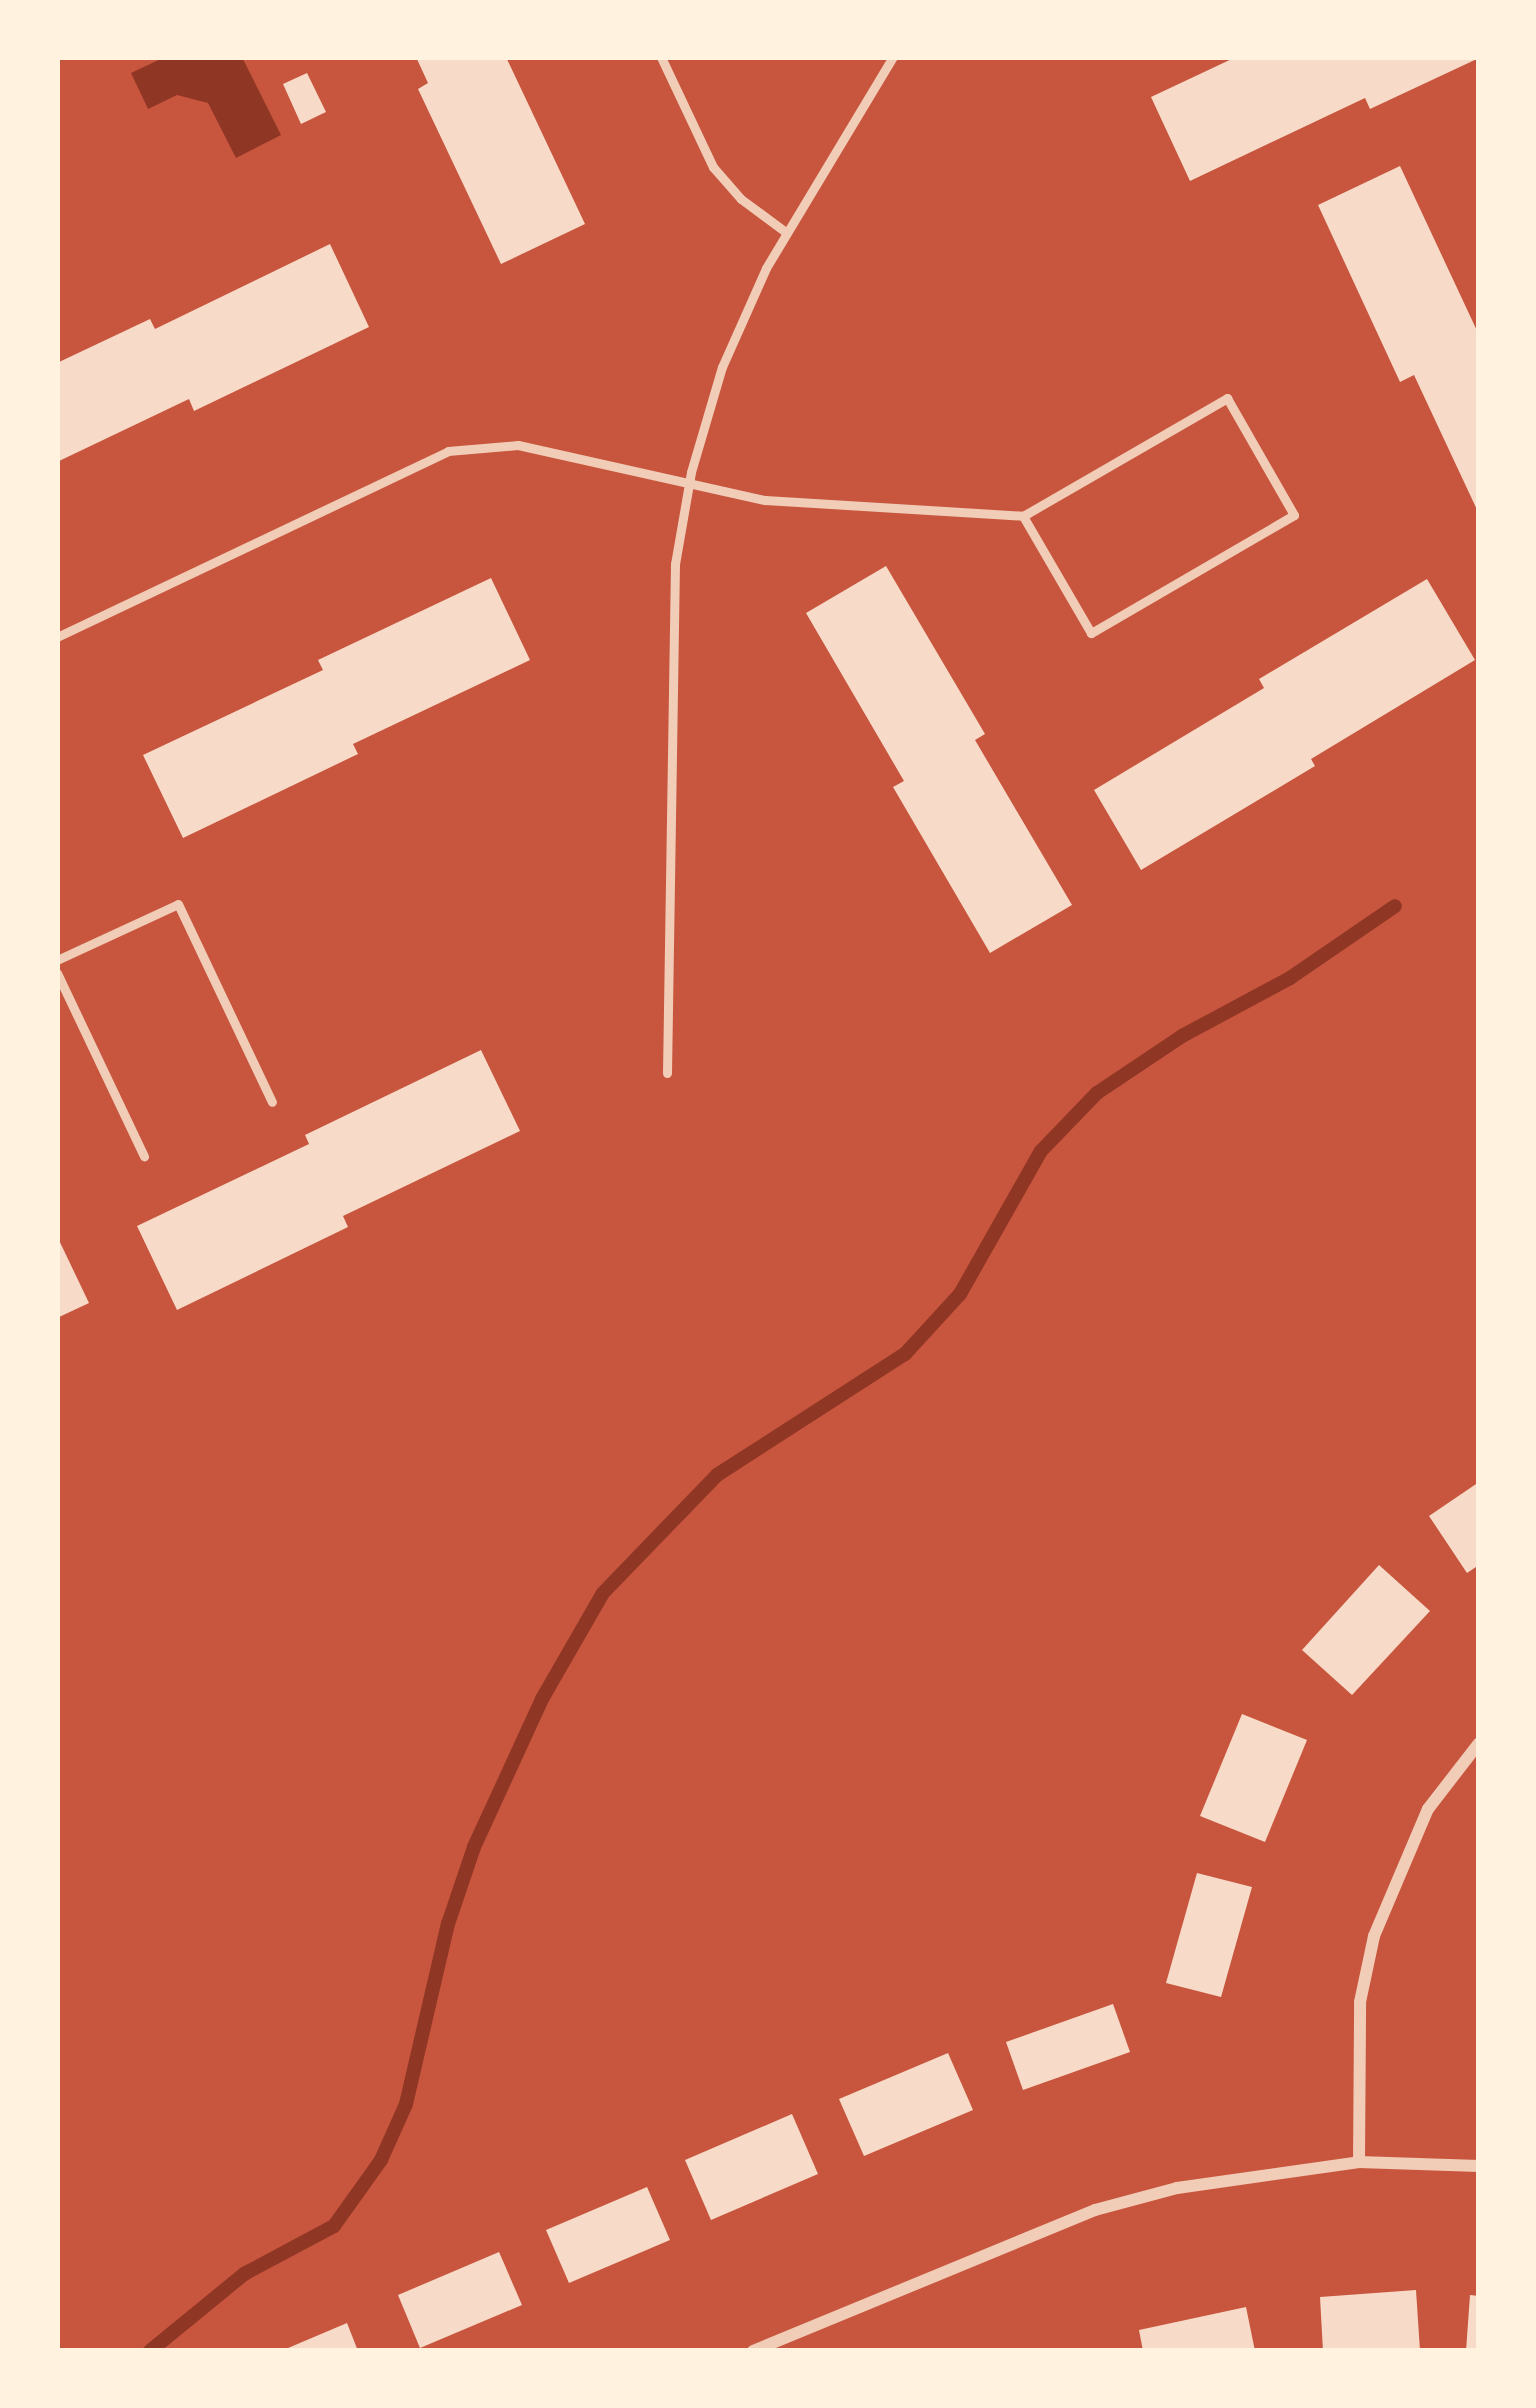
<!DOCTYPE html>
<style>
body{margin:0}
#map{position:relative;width:1536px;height:2408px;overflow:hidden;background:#c8553d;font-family:Karla,sans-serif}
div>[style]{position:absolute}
.water>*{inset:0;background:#8f3625}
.stream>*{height:14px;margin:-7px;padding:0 7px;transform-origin:7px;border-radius:7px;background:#8f3625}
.building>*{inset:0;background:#f7dbc8}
.service>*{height:9px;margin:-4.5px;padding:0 4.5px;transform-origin:4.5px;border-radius:4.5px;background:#f1ccb7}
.minor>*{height:12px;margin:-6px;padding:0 6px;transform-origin:6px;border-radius:6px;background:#f1ccb7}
span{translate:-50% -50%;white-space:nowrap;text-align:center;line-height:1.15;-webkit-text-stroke:9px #fff3e0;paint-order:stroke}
.frame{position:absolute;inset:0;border:60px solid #fff3e0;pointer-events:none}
</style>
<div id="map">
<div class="water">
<div style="clip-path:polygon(165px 57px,242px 57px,281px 135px,236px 158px,208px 103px,177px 95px,148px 109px,131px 73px)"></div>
</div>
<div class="stream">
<div style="left:150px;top:2351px;width:122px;rotate:-39.3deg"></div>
<div style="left:244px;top:2274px;width:102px;rotate:-28.1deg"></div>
<div style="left:334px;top:2226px;width:81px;rotate:-54.5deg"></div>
<div style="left:381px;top:2160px;width:61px;rotate:-65.9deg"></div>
<div style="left:406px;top:2104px;width:185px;rotate:-76.9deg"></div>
<div style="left:448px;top:1924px;width:81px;rotate:-71.3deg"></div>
<div style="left:474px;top:1847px;width:163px;rotate:-65.3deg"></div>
<div style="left:542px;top:1699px;width:122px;rotate:-60.1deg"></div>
<div style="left:603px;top:1593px;width:164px;rotate:-46deg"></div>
<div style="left:717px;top:1475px;width:224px;rotate:-32.8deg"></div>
<div style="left:905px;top:1354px;width:81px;rotate:-47.5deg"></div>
<div style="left:960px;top:1294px;width:164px;rotate:-60.5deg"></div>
<div style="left:1041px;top:1151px;width:81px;rotate:-46deg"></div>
<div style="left:1097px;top:1093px;width:102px;rotate:-33.8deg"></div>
<div style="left:1182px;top:1036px;width:123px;rotate:-28.2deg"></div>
<div style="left:1290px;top:978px;width:127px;rotate:-34.4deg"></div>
</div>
<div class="building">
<div style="clip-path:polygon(416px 57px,506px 57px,585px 224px,501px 264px,418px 89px,428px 83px)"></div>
<div style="clip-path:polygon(1236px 57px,1479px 57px,1479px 58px,1370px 109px,1365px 98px,1190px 181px,1151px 97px)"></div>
<div style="clip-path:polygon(307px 73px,326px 112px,301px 124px,283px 84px)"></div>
<div style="clip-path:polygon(1400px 166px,1479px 335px,1479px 514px,1414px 375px,1400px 382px,1318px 205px)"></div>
<div style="clip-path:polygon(330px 244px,369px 327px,194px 411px,189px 399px,57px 462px,57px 363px,150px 319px,155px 329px)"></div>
<div style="clip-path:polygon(886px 566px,985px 734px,975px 740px,1072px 905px,990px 953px,893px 787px,904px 781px,806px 613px)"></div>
<div style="clip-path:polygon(491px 578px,530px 660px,353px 744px,358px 754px,183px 838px,143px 755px,323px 670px,318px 660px)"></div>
<div style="clip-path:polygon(1427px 579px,1475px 660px,1311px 759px,1315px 766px,1141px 870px,1094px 790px,1264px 688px,1259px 679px)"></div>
<div style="clip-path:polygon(481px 1050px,520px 1131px,343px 1216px,348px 1227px,177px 1310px,137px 1226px,309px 1144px,305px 1135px)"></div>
<div style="clip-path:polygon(57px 1236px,89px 1303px,57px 1318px)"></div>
<div style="clip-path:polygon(1479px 1482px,1479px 1565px,1467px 1573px,1429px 1516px)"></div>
<div style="clip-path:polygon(1379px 1565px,1430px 1611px,1352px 1695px,1302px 1650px)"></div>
<div style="clip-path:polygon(1242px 1714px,1307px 1740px,1265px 1842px,1200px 1816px)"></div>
<div style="clip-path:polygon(1197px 1873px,1252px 1887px,1221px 1997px,1166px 1983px)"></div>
<div style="clip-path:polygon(1113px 2004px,1130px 2052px,1023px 2090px,1006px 2042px)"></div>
<div style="clip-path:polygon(948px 2053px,973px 2110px,864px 2156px,839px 2099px)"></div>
<div style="clip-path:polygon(792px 2114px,818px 2174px,711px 2220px,685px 2160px)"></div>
<div style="clip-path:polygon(647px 2187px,670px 2240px,569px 2283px,546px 2230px)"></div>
<div style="clip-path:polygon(499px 2252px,522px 2305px,420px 2348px,398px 2295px)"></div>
<div style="clip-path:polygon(1416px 2290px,1420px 2351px,1323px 2351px,1320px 2297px)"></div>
<div style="clip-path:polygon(1470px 2295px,1479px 2296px,1479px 2351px,1466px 2351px)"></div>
<div style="clip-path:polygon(1246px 2307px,1255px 2351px,1143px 2351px,1139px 2330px)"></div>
<div style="clip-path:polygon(347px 2323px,358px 2351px,281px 2351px)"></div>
</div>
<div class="service">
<div style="left:661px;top:57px;width:122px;rotate:64.7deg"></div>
<div style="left:713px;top:167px;width:43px;rotate:48.8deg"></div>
<div style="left:741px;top:199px;width:57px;rotate:36.5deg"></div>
<div style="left:57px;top:637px;width:433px;rotate:-25.4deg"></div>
<div style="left:448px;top:451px;width:70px;rotate:-4.9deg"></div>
<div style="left:518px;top:445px;width:253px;rotate:12.6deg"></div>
<div style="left:765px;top:500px;width:258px;rotate:3.5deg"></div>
<div style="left:1023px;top:516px;width:236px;rotate:-30deg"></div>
<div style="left:1227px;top:398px;width:135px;rotate:60.2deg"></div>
<div style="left:1294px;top:515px;width:235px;rotate:149.8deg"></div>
<div style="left:1091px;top:633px;width:135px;rotate:-120.2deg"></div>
<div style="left:57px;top:960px;width:133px;rotate:-24.8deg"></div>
<div style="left:178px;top:904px;width:219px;rotate:64.6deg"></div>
<div style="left:57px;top:973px;width:203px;rotate:64.6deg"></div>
<div style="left:667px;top:1073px;width:509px;rotate:-89.1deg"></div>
<div style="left:675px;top:564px;width:93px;rotate:-80.1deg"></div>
<div style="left:691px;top:472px;width:109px;rotate:-73.6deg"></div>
<div style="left:722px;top:367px;width:108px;rotate:-66deg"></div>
<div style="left:766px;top:268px;width:246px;rotate:-59deg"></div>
</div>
<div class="minor">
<div style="left:1359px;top:2162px;width:160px;rotate:-89.6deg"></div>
<div style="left:1360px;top:2002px;width:67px;rotate:-78deg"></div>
<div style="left:1374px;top:1936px;width:138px;rotate:-67deg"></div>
<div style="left:1428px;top:1809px;width:83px;rotate:-52.3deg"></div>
<div style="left:753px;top:2351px;width:370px;rotate:-22.4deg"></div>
<div style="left:1095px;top:2210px;width:85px;rotate:-15deg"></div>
<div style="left:1177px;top:2188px;width:184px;rotate:-8.1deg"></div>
<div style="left:1359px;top:2162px;width:120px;rotate:1.9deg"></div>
</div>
<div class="frame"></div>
</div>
